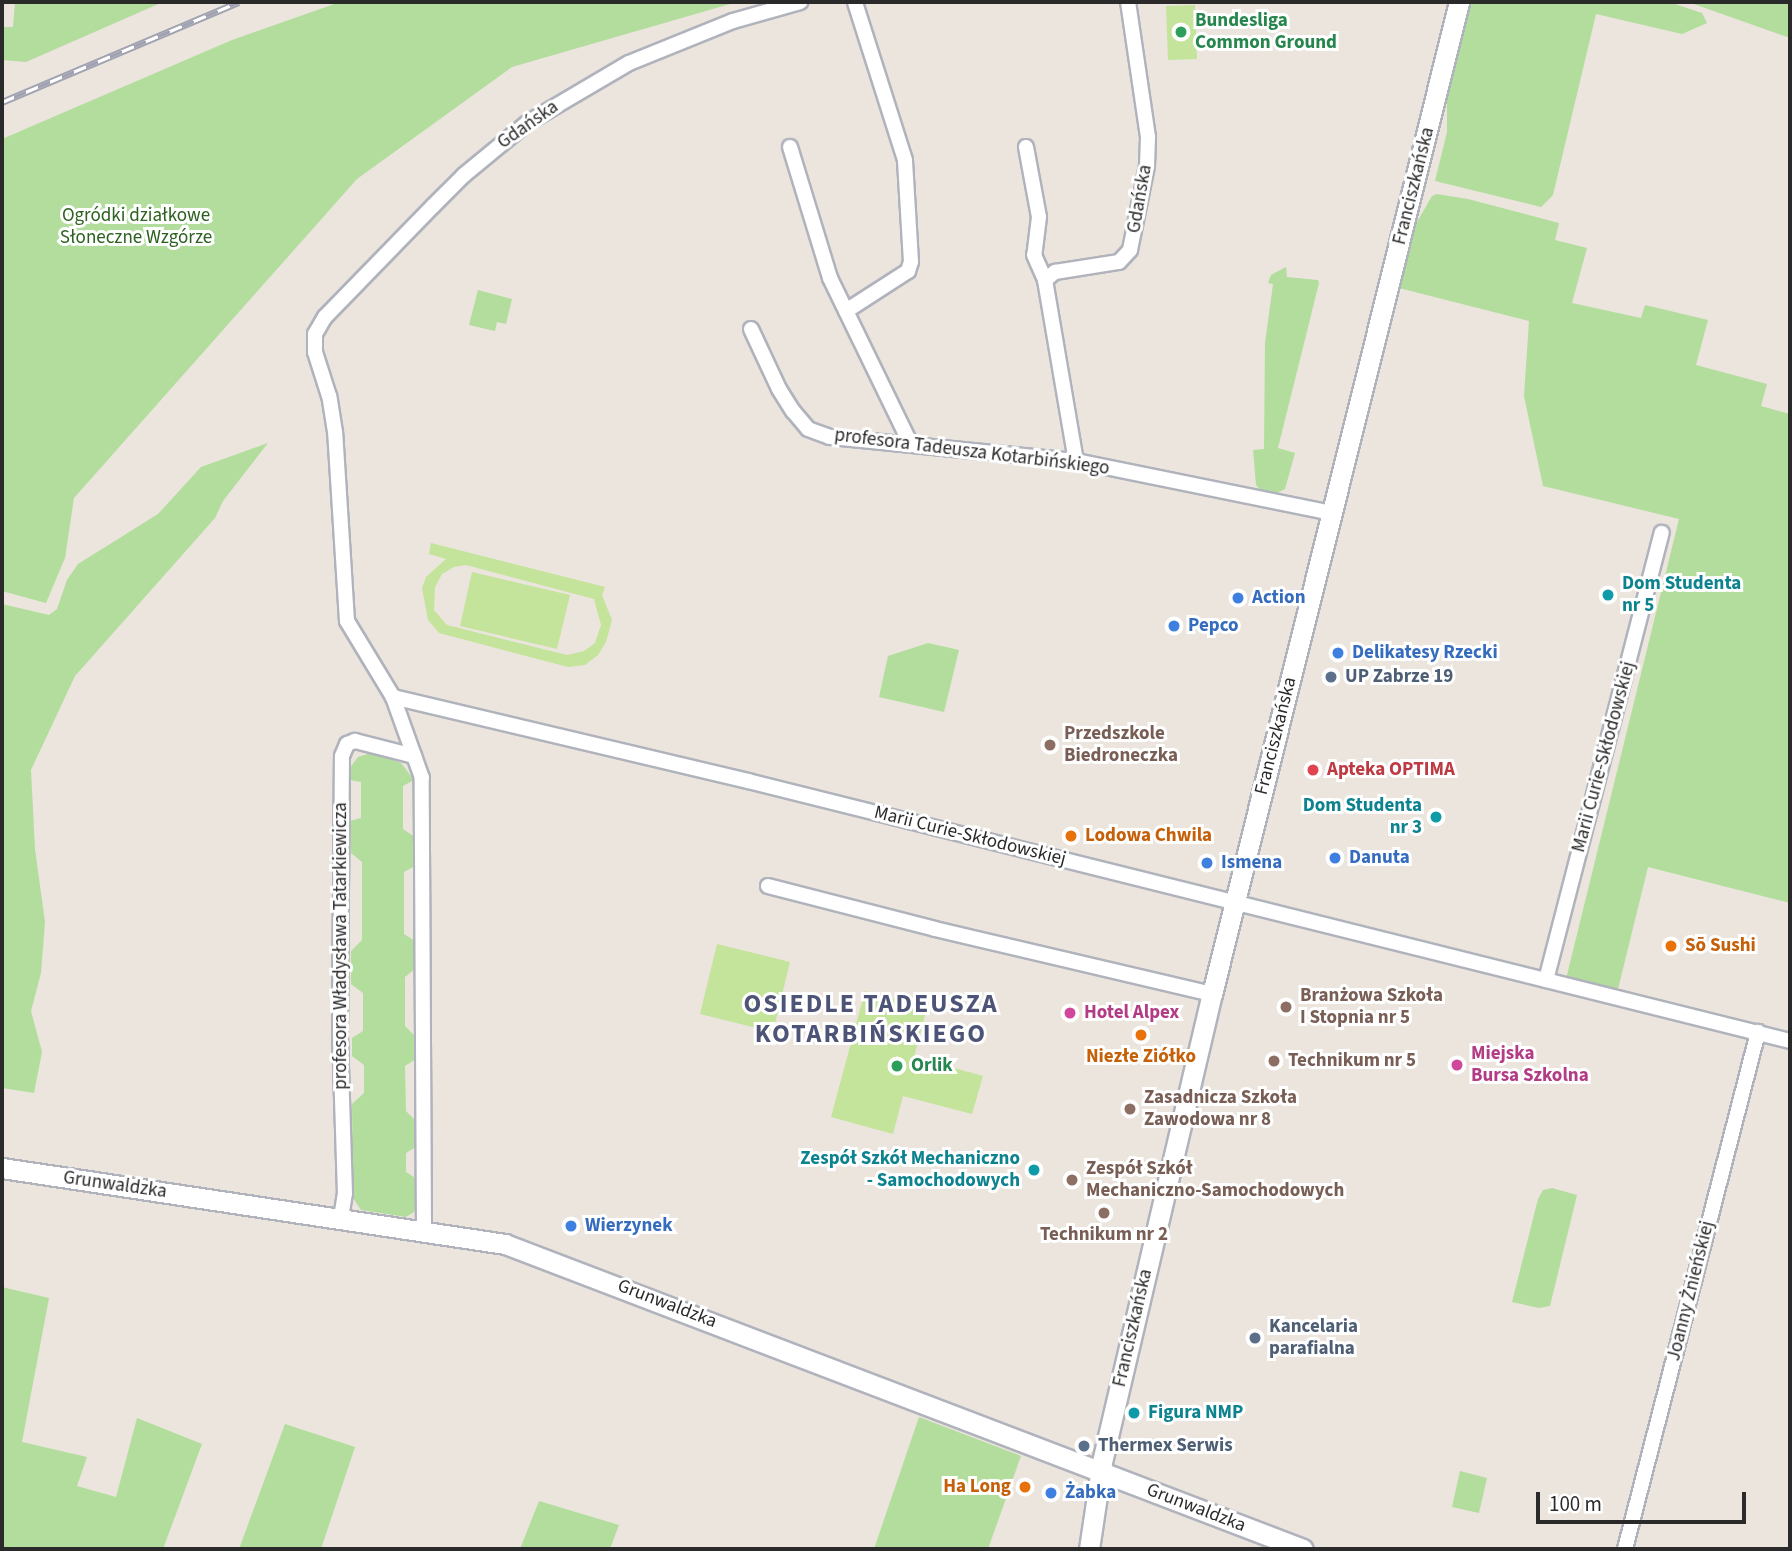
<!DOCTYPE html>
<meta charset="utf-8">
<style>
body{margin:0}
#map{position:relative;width:1792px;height:1551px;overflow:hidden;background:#ebe5dd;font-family:"Source Sans 3",sans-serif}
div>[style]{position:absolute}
.green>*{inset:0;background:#b2dd9d}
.pitch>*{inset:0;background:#c3e49a}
.roads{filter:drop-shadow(2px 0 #b0b3bc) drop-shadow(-2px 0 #b0b3bc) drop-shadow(0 2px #b0b3bc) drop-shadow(0 -2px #b0b3bc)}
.street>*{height:14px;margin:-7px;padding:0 7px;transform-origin:7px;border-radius:7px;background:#fff}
.secondary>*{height:19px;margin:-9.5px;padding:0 9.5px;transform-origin:9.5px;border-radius:9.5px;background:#fff}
.rail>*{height:7px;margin-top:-3.5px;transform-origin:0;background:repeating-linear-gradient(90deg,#fff 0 13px,#a0a2b2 0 26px);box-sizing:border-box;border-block:2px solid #a0a2b2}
.dots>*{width:19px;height:19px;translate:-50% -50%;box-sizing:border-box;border:4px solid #fff;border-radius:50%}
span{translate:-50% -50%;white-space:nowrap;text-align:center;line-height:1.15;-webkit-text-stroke:6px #fff;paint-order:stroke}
.leisure-label{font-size:19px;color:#27864d;font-weight:700}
.left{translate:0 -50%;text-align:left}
.street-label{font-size:19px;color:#2a2a2a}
.park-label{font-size:19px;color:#2c611f}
.culture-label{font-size:19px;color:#0d838f;font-weight:700}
.right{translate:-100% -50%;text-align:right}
.shop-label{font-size:19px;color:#366cbe;font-weight:700}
.service-label{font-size:19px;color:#4e5e75;font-weight:700}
.education-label{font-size:19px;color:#785e54;font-weight:700}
.health-label{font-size:19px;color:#be3a42;font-weight:700}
.food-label{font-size:19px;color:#c56008;font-weight:700}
.hotel-label{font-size:19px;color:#b23c85;font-weight:700}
.district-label{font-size:26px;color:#4e5477;font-weight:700;letter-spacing:2px}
.frame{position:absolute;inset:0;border:4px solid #2a2a2a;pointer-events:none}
.scale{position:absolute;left:1536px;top:1492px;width:210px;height:32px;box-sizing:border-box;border:4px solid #2a2a2a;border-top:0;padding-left:9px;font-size:21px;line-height:24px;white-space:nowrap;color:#2a2a2a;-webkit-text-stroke:5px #fff;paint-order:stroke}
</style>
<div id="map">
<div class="green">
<div style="clip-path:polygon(15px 2px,163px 2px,26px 62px,2px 60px,2px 27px,13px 27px)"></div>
<div style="clip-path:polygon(340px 2px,737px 2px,512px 67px,357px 179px,74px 498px,65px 558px,46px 603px,2px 591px,2px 139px,232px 40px)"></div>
<div style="clip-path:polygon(1470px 2px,1669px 2px,1702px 13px,1707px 23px,1682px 34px,1596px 14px,1553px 195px,1541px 207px,1435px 181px,1447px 132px,1447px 93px)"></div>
<div style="clip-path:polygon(1688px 2px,1790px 2px,1790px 38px)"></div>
<div style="clip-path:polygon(1437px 194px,1468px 199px,1559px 223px,1555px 240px,1587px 248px,1572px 303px,1641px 318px,1645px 305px,1708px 320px,1696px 365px,1767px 384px,1761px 406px,1790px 414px,1790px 903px,1648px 867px,1618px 989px,1566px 979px,1679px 519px,1543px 486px,1524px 396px,1529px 321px,1399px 288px,1413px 229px,1432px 196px)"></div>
<div style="clip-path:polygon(1286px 267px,1287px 277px,1318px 280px,1319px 283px,1278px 448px,1295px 453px,1285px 489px,1273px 495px,1261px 491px,1256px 485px,1253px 450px,1264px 449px,1265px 343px,1273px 284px,1268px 283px,1271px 275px)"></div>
<div style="clip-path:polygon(478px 290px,512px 299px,506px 324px,497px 322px,495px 331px,469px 325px)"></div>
<div style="clip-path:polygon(268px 443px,223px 501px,215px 518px,75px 676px,31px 770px,35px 849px,45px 922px,41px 973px,31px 1011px,42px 1052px,34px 1093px,2px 1088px,2px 604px,49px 615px,57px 609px,67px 580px,78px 564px,158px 514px,201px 467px)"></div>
<div style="clip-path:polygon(928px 643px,959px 650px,944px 712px,879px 697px,888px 656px)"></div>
<div style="clip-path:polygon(371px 753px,401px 763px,414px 780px,403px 786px,403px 829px,415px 837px,415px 866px,404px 872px,404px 934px,415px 941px,415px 969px,405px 977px,405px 1026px,416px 1037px,416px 1059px,405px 1066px,406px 1111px,416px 1121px,416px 1147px,406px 1153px,406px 1172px,417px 1179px,417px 1201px,414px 1212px,406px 1217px,361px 1210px,353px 1198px,352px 1104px,364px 1093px,364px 1065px,352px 1056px,352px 1038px,363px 1031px,363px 993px,351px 984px,351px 951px,362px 940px,362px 862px,351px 853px,350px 821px,361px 818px,361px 782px,350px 780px,349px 769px,358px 757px)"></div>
<div style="clip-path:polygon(1552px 1188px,1577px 1195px,1550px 1306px,1539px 1308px,1512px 1302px,1538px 1199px,1543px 1190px)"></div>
<div style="clip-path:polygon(2px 1287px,49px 1298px,22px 1442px,87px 1457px,77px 1486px,116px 1497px,137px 1418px,202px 1444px,163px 1549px,2px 1549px)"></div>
<div style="clip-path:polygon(919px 1417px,1021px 1456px,988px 1549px,874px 1549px)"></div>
<div style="clip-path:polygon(285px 1424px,355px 1447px,321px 1549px,239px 1549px)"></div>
<div style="clip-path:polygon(1460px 1471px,1487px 1478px,1479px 1513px,1452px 1507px)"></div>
<div style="clip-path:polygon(539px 1501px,619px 1525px,610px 1549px,520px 1549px)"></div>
</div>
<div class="pitch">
<div style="clip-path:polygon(1195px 5px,1197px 59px,1168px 60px,1166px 6px)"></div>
<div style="clip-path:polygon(evenodd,431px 543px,605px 587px,602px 595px,612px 620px,606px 642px,598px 655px,585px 665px,568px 667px,439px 633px,428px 620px,422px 588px,426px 577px,446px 559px,429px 554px,431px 543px,466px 565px,594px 599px,601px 625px,595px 643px,584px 651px,567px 655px,447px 625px,434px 610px,435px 587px,442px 574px,454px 567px,466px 565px)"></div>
<div style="clip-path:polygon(472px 572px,570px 595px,557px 649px,460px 626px)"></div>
<div style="clip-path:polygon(717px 944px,790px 962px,773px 1032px,700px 1014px)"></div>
<div style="clip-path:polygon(865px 991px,927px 1008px,914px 1057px,983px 1076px,972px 1114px,903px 1096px,893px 1134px,831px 1117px)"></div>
</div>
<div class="roads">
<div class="street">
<div style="left:790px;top:147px;width:137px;rotate:73deg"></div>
<div style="left:830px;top:278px;width:183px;rotate:64.1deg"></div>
<div style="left:1026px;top:147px;width:71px;rotate:79.5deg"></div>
<div style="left:1039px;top:217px;width:38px;rotate:97deg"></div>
<div style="left:1034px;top:255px;width:27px;rotate:66deg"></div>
<div style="left:1045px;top:280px;width:184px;rotate:80.3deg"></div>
<div style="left:1045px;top:280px;width:13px;rotate:-39deg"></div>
<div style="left:1055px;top:272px;width:65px;rotate:-8.9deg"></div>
<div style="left:1119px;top:262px;width:16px;rotate:-47deg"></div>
<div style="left:1130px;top:250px;width:86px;rotate:-78.6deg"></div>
<div style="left:1147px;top:166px;width:29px;rotate:-88deg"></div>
<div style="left:1148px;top:137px;width:136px;rotate:-98.4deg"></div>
<div style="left:846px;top:311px;width:74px;rotate:-32.8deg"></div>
<div style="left:908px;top:271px;width:9px;rotate:-72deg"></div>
<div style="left:911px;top:262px;width:102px;rotate:-93.4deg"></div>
<div style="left:905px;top:160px;width:166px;rotate:-107.6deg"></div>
<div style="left:751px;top:329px;width:66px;rotate:65deg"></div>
<div style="left:779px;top:389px;width:26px;rotate:58deg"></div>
<div style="left:793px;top:411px;width:23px;rotate:50deg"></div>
<div style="left:808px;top:429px;width:23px;rotate:20deg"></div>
<div style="left:830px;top:437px;width:247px;rotate:5.6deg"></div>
<div style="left:1076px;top:461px;width:261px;rotate:11.5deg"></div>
<div style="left:393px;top:697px;width:365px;rotate:13.3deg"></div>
<div style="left:748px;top:781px;width:1074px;rotate:14.01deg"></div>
<div style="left:768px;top:886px;width:172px;rotate:14.4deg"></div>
<div style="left:935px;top:929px;width:285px;rotate:13.2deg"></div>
<div style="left:1546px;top:980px;width:462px;rotate:-75.5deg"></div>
<div style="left:341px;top:1218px;width:24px;rotate:-81deg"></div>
<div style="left:345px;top:1194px;width:159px;rotate:-91.8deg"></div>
<div style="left:340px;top:1035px;width:279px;rotate:-89.6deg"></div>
<div style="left:342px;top:756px;width:13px;rotate:-67deg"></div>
<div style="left:347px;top:744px;width:9px;rotate:-21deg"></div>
<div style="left:355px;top:741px;width:61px;rotate:14.3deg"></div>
<div style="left:424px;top:1230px;width:452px;rotate:-90.3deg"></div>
<div style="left:422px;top:778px;width:86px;rotate:-109.7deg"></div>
<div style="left:393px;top:697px;width:89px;rotate:-121.2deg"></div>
<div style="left:347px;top:621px;width:189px;rotate:-93.6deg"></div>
<div style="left:335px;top:432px;width:36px;rotate:-99deg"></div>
<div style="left:329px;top:396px;width:46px;rotate:-107.7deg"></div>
<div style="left:315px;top:352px;width:18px;rotate:-90deg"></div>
<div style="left:315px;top:334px;width:20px;rotate:-60deg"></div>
<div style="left:325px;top:317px;width:155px;rotate:-45.8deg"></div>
<div style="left:433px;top:206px;width:44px;rotate:-45deg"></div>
<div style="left:464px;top:175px;width:82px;rotate:-39.5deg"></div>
<div style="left:527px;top:123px;width:118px;rotate:-30.5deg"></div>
<div style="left:629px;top:63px;width:112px;rotate:-22deg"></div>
<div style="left:733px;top:21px;width:70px;rotate:-15.8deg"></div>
<div style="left:1625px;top:1549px;width:534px;rotate:-75.57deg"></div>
</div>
<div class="secondary">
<div style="left:2px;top:1168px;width:509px;rotate:8.59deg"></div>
<div style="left:505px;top:1244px;width:854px;rotate:20.92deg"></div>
<div style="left:1089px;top:1549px;width:88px;rotate:-81.5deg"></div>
<div style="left:1102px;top:1462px;width:481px;rotate:-76.8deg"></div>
<div style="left:1212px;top:994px;width:1022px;rotate:-76.02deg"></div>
</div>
</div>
<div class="rail">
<div style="left:2px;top:102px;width:257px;rotate:-22.9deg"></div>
</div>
<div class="dots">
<div style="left:1181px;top:32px;background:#2e9e5b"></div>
<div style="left:1608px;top:595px;background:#0f9aa8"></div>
<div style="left:1238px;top:598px;background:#3f7fe0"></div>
<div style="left:1174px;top:626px;background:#3f7fe0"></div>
<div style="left:1338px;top:653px;background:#3f7fe0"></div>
<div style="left:1331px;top:677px;background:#5c6f8a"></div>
<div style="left:1050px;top:745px;background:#8d6e63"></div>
<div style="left:1313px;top:770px;background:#e0444e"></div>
<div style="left:1436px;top:817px;background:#0f9aa8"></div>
<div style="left:1071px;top:836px;background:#e8710a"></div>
<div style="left:1335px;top:858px;background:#3f7fe0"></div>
<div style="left:1207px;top:863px;background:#3f7fe0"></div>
<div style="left:1671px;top:946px;background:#e8710a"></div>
<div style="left:1286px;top:1007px;background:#8d6e63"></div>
<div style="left:1070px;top:1013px;background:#d1479c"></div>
<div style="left:1141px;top:1035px;background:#e8710a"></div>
<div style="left:1274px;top:1061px;background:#8d6e63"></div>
<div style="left:1457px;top:1065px;background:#d1479c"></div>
<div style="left:897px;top:1066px;background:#2e9e5b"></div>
<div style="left:1130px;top:1109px;background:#8d6e63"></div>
<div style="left:1034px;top:1170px;background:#0f9aa8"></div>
<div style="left:1072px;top:1180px;background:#8d6e63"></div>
<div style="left:1104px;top:1213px;background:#8d6e63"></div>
<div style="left:571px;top:1226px;background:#3f7fe0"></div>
<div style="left:1255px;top:1338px;background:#5c6f8a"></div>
<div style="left:1134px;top:1413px;background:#0f9aa8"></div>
<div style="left:1084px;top:1446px;background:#5c6f8a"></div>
<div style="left:1025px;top:1487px;background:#e8710a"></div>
<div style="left:1051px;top:1493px;background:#3f7fe0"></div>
</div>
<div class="leisure-label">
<span class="left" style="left:1195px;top:32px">Bundesliga<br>Common Ground</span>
<span class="left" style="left:911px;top:1066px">Orlik</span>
</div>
<div class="street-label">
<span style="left:528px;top:125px;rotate:-35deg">Gdańska</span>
<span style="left:1414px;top:186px;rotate:-76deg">Franciszkańska</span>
<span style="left:1140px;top:199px;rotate:-80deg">Gdańska</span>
<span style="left:972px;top:452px;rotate:7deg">profesora Tadeusza Kotarbińskiego</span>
<span style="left:1276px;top:736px;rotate:-76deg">Franciszkańska</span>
<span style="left:1604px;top:757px;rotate:-75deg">Marii Curie-Skłodowskiej</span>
<span style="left:970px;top:836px;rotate:14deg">Marii Curie-Skłodowskiej</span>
<span style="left:341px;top:946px;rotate:-90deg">profesora Władysława Tatarkiewicza</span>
<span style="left:115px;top:1185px;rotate:8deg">Grunwaldzka</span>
<span style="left:1691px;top:1291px;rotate:-76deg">Joanny Żnieńskiej</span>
<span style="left:667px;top:1304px;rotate:21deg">Grunwaldzka</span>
<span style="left:1133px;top:1328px;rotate:-77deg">Franciszkańska</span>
<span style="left:1196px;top:1508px;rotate:21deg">Grunwaldzka</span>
</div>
<div class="park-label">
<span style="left:136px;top:227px">Ogródki działkowe<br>Słoneczne Wzgórze</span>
</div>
<div class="culture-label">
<span class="left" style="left:1622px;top:595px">Dom Studenta<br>nr 5</span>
<span class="right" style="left:1422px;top:817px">Dom Studenta<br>nr 3</span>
<span class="right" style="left:1020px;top:1170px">Zespół Szkół Mechaniczno<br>- Samochodowych</span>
<span class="left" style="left:1148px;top:1413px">Figura NMP</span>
</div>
<div class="shop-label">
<span class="left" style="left:1252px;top:598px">Action</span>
<span class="left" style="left:1188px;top:626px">Pepco</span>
<span class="left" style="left:1352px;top:653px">Delikatesy Rzecki</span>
<span class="left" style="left:1349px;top:858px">Danuta</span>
<span class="left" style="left:1221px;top:863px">Ismena</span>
<span class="left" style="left:585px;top:1226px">Wierzynek</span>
<span class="left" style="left:1065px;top:1493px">Żabka</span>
</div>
<div class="service-label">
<span class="left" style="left:1345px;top:677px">UP Zabrze 19</span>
<span class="left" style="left:1269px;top:1338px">Kancelaria<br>parafialna</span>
<span class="left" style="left:1098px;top:1446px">Thermex Serwis</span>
</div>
<div class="education-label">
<span class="left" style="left:1064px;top:745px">Przedszkole<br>Biedroneczka</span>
<span class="left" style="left:1300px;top:1007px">Branżowa Szkoła<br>I Stopnia nr 5</span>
<span class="left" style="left:1288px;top:1061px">Technikum nr 5</span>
<span class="left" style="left:1144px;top:1109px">Zasadnicza Szkoła<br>Zawodowa nr 8</span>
<span class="left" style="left:1086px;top:1180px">Zespół Szkół<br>Mechaniczno-Samochodowych</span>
<span style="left:1104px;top:1235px">Technikum nr 2</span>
</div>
<div class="health-label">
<span class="left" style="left:1327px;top:770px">Apteka OPTIMA</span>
</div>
<div class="food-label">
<span class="left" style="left:1085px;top:836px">Lodowa Chwila</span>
<span class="left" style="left:1685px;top:946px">Sō Sushi</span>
<span style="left:1141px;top:1057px">Niezłe Ziółko</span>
<span class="right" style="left:1011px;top:1487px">Ha Long</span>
</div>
<div class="hotel-label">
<span class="left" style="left:1084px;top:1013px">Hotel Alpex</span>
<span class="left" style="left:1471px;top:1065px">Miejska<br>Bursa Szkolna</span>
</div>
<div class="district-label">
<span style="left:871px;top:1019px">OSIEDLE TADEUSZA<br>KOTARBIŃSKIEGO</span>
</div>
<div class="frame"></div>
<div class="scale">100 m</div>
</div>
